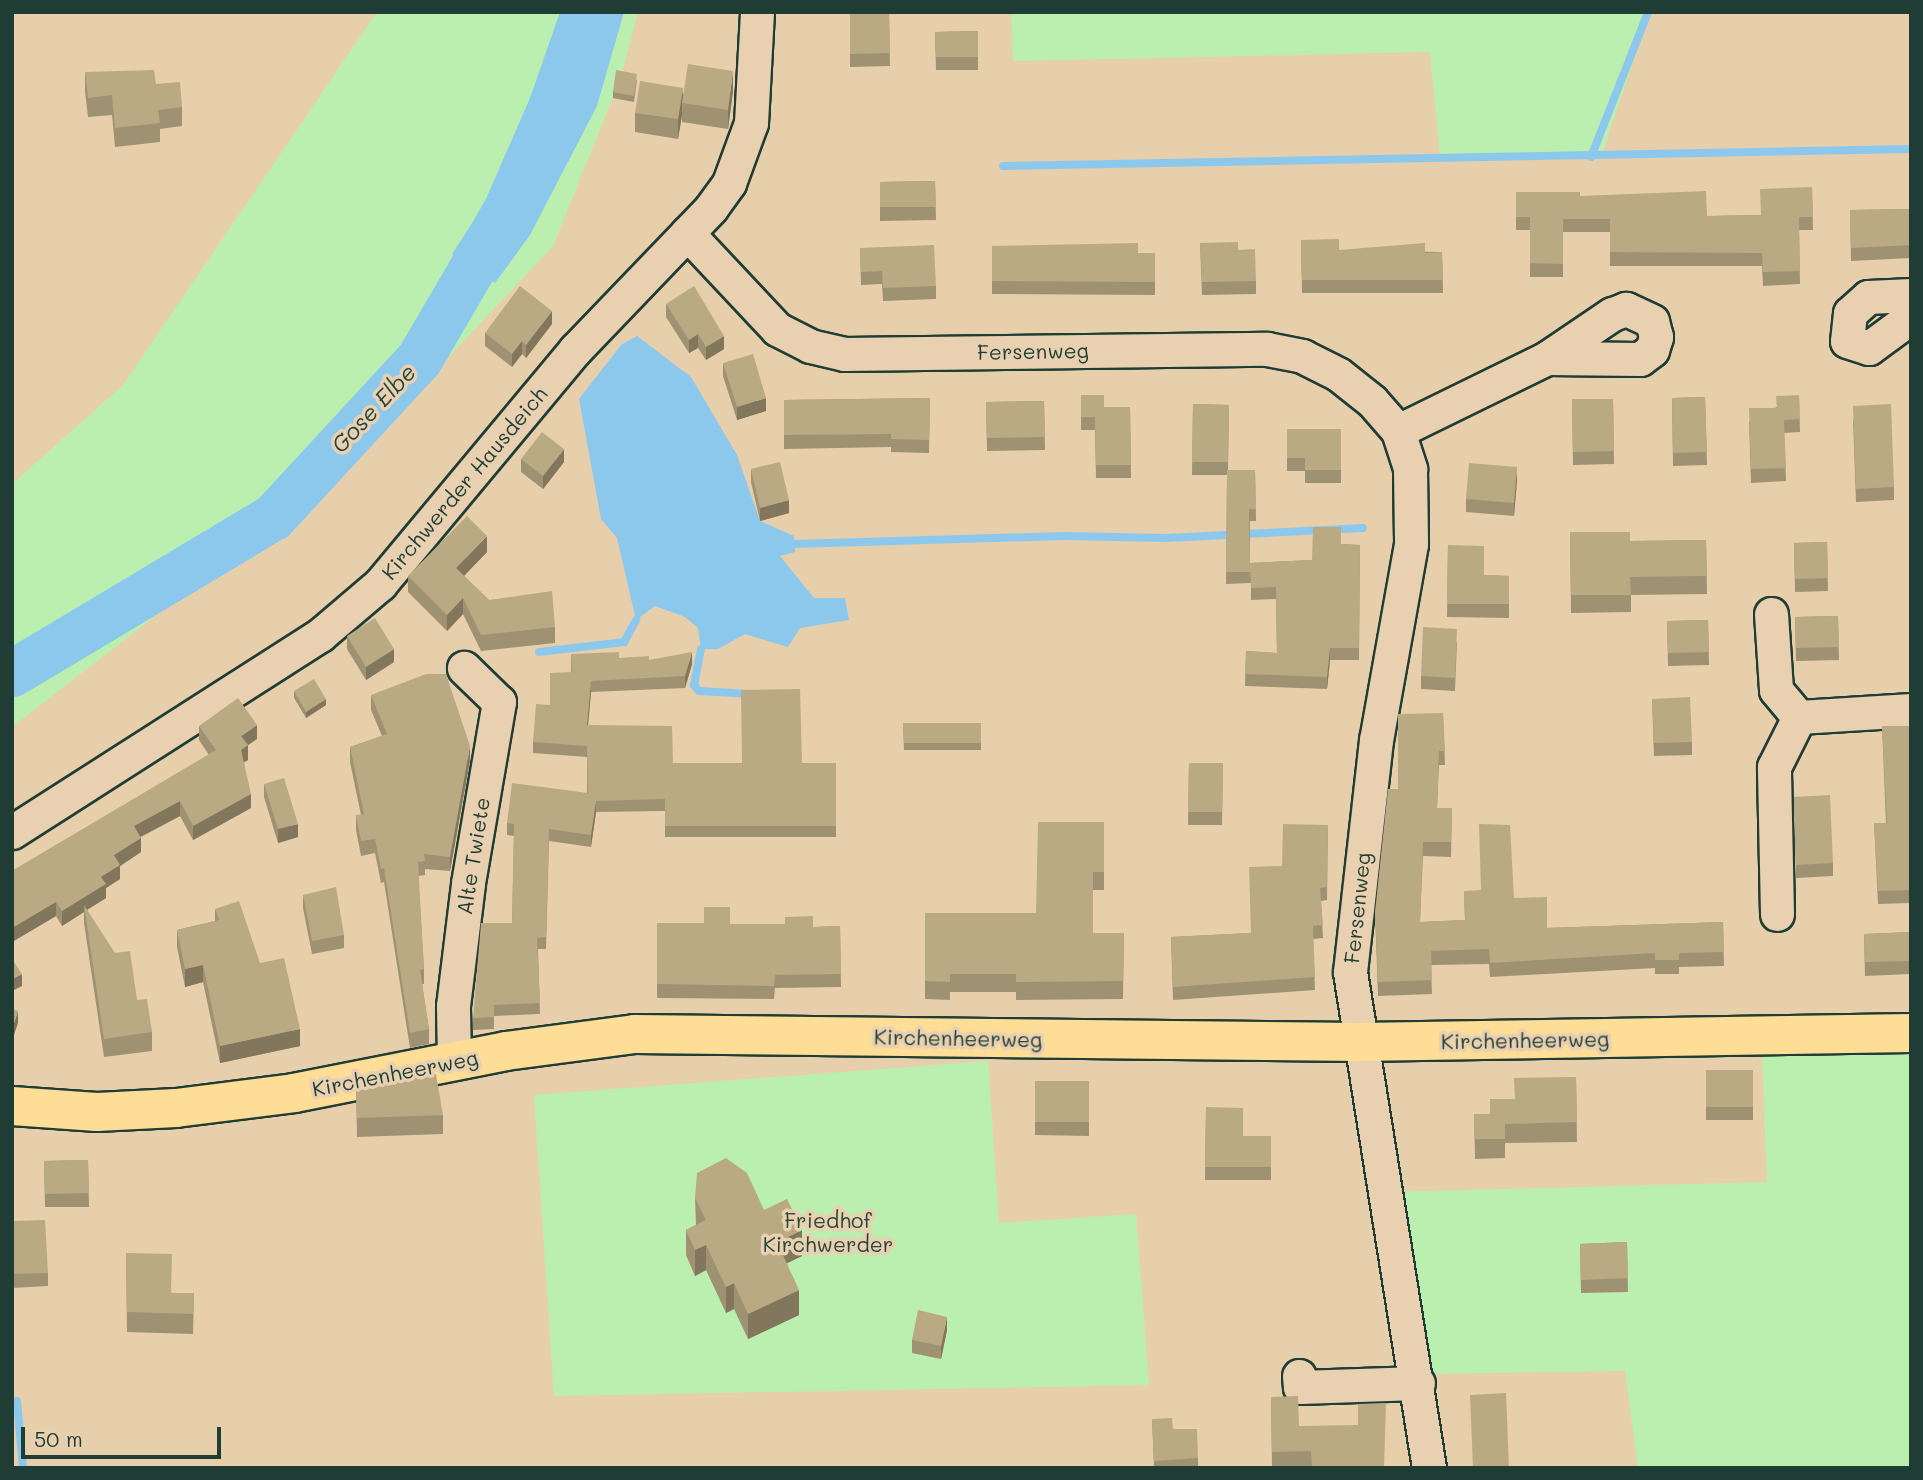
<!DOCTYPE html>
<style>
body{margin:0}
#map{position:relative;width:1923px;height:1480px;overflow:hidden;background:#e8cfac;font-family:Mali,sans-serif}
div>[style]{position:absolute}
.green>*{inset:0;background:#bbefaf}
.water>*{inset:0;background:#8cc8ec}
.stream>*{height:8px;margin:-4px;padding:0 4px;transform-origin:4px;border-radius:4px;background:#8cc8ec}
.river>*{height:47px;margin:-23.5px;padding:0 23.5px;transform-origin:23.5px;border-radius:23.5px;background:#8cc8ec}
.roads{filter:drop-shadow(2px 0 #1f3d34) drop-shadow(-2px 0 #1f3d34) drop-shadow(0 2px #1f3d34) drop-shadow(0 -2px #1f3d34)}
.minor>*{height:33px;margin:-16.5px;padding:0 16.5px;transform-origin:16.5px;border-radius:16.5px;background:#e8d0b0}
.major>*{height:38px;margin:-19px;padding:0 19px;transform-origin:19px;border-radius:19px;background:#fedd96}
.wall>*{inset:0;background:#9f9272}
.shaded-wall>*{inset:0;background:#82775c}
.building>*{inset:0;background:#b9aa84}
span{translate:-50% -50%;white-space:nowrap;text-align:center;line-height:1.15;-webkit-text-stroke:7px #e8d0b0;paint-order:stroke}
.street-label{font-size:21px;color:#1f3d34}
.park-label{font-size:21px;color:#27463a}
.water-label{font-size:23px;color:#24443d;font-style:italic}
.frame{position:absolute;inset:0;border:14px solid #1f3d34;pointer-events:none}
.scale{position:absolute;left:21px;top:1427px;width:200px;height:32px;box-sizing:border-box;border:4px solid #1f3d34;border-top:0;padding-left:9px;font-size:21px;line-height:24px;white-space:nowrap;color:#1f3d34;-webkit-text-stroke:5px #e8d0b0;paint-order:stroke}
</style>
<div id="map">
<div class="green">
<div style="clip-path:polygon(377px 12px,638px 12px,621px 77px,553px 246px,341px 472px,12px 727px,12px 484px,123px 385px)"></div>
<div style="clip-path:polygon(1011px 12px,1650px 12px,1601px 157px,1440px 156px,1430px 52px,1013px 61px)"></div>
<div style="clip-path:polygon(1911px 1048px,1911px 1468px,1638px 1468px,1625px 1371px,1432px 1374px,1390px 1192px,1767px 1182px,1762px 1050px)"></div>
<div style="clip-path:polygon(988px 1061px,999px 1223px,1136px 1214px,1149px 1385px,554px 1396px,534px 1095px)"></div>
</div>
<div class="water">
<div style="clip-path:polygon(560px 12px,624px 12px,597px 106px,530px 235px,495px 283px,452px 254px,482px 208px,530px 98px)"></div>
<div style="clip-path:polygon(637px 336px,691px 377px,737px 455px,760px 521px,794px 536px,795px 552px,780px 556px,814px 598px,845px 598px,849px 620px,800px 628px,788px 647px,745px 634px,718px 649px,701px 649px,698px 628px,685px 617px,655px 606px,636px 620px,617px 538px,601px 519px,579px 399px,621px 345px)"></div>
</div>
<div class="stream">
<div style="left:1591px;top:157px;width:156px;rotate:-68.5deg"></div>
<div style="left:1003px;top:166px;width:908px;rotate:-1.07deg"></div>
<div style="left:794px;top:544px;width:270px;rotate:-1.7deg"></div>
<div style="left:1064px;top:536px;width:103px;rotate:1.1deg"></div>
<div style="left:1167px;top:538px;width:196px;rotate:-2.9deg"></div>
<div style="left:701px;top:649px;width:37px;rotate:101deg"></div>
<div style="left:694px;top:685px;width:8px;rotate:50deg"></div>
<div style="left:699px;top:691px;width:53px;rotate:3.2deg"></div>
<div style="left:539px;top:652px;width:86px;rotate:-6.7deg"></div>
<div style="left:624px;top:642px;width:25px;rotate:-61deg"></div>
<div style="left:17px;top:1401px;width:67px;rotate:84.9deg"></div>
</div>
<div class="river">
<div style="left:12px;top:673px;width:304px;rotate:-30.9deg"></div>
<div style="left:273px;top:517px;width:215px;rotate:-47.3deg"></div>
<div style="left:419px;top:359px;width:170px;rotate:-59.7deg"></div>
</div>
<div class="roads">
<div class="minor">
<div style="left:687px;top:233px;width:132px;rotate:46.8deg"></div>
<div style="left:777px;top:329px;width:37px;rotate:27deg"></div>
<div style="left:810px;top:346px;width:35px;rotate:13deg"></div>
<div style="left:844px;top:354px;width:423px;rotate:-0.7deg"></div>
<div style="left:1267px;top:349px;width:36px;rotate:11deg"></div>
<div style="left:1302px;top:356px;width:40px;rotate:26.6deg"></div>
<div style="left:1338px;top:374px;width:43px;rotate:38.5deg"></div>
<div style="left:1372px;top:401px;width:40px;rotate:49deg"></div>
<div style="left:1398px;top:431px;width:40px;rotate:72deg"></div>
<div style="left:1410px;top:469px;width:75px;rotate:89.2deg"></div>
<div style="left:1411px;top:544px;width:199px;rotate:100.1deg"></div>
<div style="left:1376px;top:740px;width:233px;rotate:96.4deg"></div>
<div style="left:1350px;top:972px;width:502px;rotate:80.95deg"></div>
<div style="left:1911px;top:295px;width:43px;rotate:177.3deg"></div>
<div style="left:1868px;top:297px;width:24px;rotate:138deg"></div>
<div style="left:1850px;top:313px;width:28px;rotate:96deg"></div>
<div style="left:1847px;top:341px;width:23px;rotate:18deg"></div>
<div style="left:1869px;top:348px;width:52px;rotate:-36.4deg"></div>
<div style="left:1398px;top:431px;width:166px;rotate:-26.1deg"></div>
<div style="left:1547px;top:358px;width:93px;rotate:0.6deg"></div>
<div style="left:1640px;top:359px;width:15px;rotate:-37deg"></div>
<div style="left:1652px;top:350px;width:14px;rotate:-73deg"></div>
<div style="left:1656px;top:337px;width:16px;rotate:-104deg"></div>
<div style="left:1652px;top:321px;width:29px;rotate:-155deg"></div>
<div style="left:1626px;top:309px;width:15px;rotate:160deg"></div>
<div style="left:1612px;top:314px;width:78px;rotate:145.9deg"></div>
<div style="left:1771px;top:614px;width:76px;rotate:86.2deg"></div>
<div style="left:1776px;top:690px;width:35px;rotate:50deg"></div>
<div style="left:1799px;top:717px;width:112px;rotate:-3.6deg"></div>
<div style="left:12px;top:832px;width:366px;rotate:-32.6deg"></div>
<div style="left:320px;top:635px;width:79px;rotate:-40.4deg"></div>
<div style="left:380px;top:584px;width:305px;rotate:-50.2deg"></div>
<div style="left:575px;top:350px;width:197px;rotate:-46.2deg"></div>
<div style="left:711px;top:208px;width:31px;rotate:-54deg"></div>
<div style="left:729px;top:183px;width:64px;rotate:-69.9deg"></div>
<div style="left:751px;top:123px;width:111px;rotate:-86.9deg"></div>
<div style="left:1777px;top:914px;width:147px;rotate:-91.2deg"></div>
<div style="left:1774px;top:767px;width:56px;rotate:-63.4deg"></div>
<div style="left:454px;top:1060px;width:54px;rotate:-91.1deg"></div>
<div style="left:453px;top:1006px;width:124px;rotate:-83deg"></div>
<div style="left:468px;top:883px;width:184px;rotate:-80.3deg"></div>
<div style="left:499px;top:702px;width:49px;rotate:-135.8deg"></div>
<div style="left:1299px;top:1376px;width:11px;rotate:85deg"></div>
<div style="left:1300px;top:1387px;width:118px;rotate:-1.9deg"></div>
</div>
<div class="major">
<div style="left:12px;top:1106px;width:85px;rotate:4deg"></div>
<div style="left:97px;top:1112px;width:79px;rotate:-2.9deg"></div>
<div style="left:176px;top:1108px;width:119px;rotate:-7.2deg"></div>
<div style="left:294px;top:1093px;width:216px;rotate:-11.2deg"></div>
<div style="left:506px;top:1051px;width:130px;rotate:-7.5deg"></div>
<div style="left:635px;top:1034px;width:725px;rotate:0.63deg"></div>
<div style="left:1360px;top:1042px;width:551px;rotate:-0.94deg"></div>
</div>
</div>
<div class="wall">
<div style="clip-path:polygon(850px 12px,889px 12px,890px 66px,850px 67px)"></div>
<div style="clip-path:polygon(978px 31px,978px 70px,936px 70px,935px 32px)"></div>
<div style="clip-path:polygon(85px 72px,156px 84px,182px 107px,182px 126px,160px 129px,160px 142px,115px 147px,112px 115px,88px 117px,85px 91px)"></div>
<div style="clip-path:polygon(637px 80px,634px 102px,613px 98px,613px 92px)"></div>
<div style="clip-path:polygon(733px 91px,728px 129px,682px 122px,682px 115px,678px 139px,635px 132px,635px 113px,683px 95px)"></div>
<div style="clip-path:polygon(935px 181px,936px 220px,880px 221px,880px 182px)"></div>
<div style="clip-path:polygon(1812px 187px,1813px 230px,1799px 230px,1800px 284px,1763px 286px,1762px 266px,1610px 266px,1610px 232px,1563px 232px,1563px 277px,1530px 277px,1530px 230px,1516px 230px,1516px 192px,1707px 216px,1761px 215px)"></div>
<div style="clip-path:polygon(1911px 209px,1911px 258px,1851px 261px,1850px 210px)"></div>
<div style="clip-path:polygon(1301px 240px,1339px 250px,1442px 252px,1443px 293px,1302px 293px)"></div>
<div style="clip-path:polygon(1200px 243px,1238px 250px,1256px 281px,1256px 294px,1202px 295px)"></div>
<div style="clip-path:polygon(992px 246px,1138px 253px,1155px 253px,1155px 295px,992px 294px)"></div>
<div style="clip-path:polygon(860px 248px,936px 286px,936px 299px,883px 301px,882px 284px,861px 285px)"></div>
<div style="clip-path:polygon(666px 304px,724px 349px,706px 360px,698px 348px,689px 353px,666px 317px)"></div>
<div style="clip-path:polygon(552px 324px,526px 358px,522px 354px,512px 367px,485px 346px,485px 333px)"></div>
<div style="clip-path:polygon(723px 363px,766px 411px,737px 420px,723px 376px)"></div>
<div style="clip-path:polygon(1081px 395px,1104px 407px,1130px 407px,1131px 478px,1096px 478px,1095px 430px,1081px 430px)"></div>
<div style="clip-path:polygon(1799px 395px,1800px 432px,1784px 433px,1786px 481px,1751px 483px,1749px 422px)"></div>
<div style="clip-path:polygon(1705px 397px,1707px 465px,1673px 466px,1672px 398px)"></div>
<div style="clip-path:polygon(930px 398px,929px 453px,891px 452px,891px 447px,784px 449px,784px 400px)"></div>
<div style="clip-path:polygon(1572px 399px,1613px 399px,1614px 464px,1573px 465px)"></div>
<div style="clip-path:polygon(1044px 401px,1045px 450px,987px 451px,986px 402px)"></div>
<div style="clip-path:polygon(1193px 404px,1229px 405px,1228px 470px,1255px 470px,1256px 521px,1250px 521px,1250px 563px,1312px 560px,1341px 544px,1360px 545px,1359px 660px,1330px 660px,1327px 689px,1245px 686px,1246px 651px,1277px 653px,1276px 599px,1251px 600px,1251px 579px,1251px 583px,1226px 584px,1227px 475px,1192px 475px)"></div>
<div style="clip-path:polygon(1853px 419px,1894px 487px,1894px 500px,1856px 502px)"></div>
<div style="clip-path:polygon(1287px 429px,1341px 429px,1341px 483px,1305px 483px,1305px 471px,1287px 471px)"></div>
<div style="clip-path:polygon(521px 459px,564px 462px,543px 489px,521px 472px)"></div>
<div style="clip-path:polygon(751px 469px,789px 513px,760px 521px,751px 482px)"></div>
<div style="clip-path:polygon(1517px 480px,1514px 516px,1466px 512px,1466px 499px)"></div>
<div style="clip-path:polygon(1570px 532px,1630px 541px,1706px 540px,1707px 594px,1631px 595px,1631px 612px,1571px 613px)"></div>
<div style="clip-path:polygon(1827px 542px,1828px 591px,1795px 592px,1794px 543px)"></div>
<div style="clip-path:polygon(1448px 545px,1484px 575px,1509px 576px,1509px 618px,1447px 617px)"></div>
<div style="clip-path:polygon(487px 552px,464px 576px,489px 600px,555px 627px,555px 643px,481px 651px,463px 614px,447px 631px,408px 592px,408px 576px)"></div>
<div style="clip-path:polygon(1838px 616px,1839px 660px,1796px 661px,1795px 617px)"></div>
<div style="clip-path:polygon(1708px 620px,1709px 665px,1668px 666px,1667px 621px)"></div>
<div style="clip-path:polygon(347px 636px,394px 662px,366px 680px,347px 649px)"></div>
<div style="clip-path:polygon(1457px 642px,1455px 691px,1421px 689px,1421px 676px)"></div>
<div style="clip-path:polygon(571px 654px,692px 664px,685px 688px,591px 692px,588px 725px,673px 763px,836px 763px,836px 837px,665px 837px,665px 811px,596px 812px,591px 847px,549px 841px,546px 949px,538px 949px,540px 1014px,494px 1016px,494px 1029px,473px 1030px,473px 1018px,512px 923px,514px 836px,507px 835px,507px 823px,587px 793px,587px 757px,533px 753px,533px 742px,550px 705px,571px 673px)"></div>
<div style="clip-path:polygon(294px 691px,326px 705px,306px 718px,294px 698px)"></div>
<div style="clip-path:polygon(371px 695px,470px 760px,450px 871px,425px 869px,425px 875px,418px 876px,424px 969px,424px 984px,422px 984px,429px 1029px,429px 1044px,410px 1048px,384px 882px,381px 883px,375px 853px,361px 856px,356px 830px,356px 815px,361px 815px,350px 762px,350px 747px,382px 736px,371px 710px)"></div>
<div style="clip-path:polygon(1652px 699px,1692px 742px,1692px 755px,1654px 756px)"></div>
<div style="clip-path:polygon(1443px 713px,1445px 765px,1439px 765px,1437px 808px,1452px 808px,1451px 857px,1423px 856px,1420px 922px,1465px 920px,1464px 891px,1514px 898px,1547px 928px,1723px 922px,1724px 966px,1679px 967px,1679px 974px,1655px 974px,1655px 968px,1490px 977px,1489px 964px,1431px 965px,1432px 994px,1378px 996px,1375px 912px,1398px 789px)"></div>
<div style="clip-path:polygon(903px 723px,981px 723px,981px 750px,904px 750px)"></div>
<div style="clip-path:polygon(199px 726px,257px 739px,247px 745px,248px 760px,244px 762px,251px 808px,193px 840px,180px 816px,141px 837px,141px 852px,120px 866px,120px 879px,106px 888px,106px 898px,87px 910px,137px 1000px,152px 1032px,152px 1051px,104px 1057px,84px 923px,84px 912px,62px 926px,56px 916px,12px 942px,12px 871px,209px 755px,199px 740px)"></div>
<div style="clip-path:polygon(1882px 726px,1911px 726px,1911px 903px,1878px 904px,1874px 823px,1886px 823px)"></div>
<div style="clip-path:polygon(1189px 763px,1223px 763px,1222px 825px,1188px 825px)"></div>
<div style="clip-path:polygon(264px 784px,298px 837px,278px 843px,264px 797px)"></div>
<div style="clip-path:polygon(1794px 797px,1833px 863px,1833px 876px,1796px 878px)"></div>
<div style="clip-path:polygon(1104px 822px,1104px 890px,1093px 890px,1093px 933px,1124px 933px,1123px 999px,1016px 1000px,1016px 992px,950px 992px,950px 1000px,925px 999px,925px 913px,1036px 913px)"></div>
<div style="clip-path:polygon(1328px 825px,1327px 900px,1321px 901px,1323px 938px,1313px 939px,1315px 990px,1173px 1000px,1171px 937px,1251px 933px,1282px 866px)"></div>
<div style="clip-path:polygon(303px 895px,344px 935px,344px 948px,312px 954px,303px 908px)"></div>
<div style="clip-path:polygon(215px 909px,260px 963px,300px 1046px,220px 1063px,203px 982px,185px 987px,177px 947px,177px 930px,215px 921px)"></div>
<div style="clip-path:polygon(657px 923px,730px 924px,813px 927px,840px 926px,841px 987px,775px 988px,774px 999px,657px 998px)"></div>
<div style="clip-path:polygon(1911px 932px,1911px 974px,1865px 976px,1864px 934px)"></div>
<div style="clip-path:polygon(1706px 1070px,1753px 1070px,1753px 1120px,1706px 1120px)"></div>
<div style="clip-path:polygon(1576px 1077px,1577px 1142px,1505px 1143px,1505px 1158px,1475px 1159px,1474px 1114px,1490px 1114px,1515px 1099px)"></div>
<div style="clip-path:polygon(1035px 1081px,1089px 1081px,1089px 1136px,1035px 1135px)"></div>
<div style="clip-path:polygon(356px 1084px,443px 1115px,443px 1134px,357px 1137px)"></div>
<div style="clip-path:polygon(1206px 1107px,1243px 1136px,1271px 1136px,1271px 1180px,1205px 1180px)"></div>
<div style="clip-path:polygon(88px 1160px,89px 1207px,45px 1207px,44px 1161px)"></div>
<div style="clip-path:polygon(695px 1198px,764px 1210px,802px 1256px,787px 1263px,799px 1315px,748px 1339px,734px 1309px,726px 1313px,706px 1270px,695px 1276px,686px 1255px,686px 1230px,696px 1225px)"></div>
<div style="clip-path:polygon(12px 1221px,48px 1273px,48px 1286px,12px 1288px)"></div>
<div style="clip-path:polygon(1627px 1242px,1628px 1292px,1581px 1293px,1580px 1244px)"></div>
<div style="clip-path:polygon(126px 1253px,172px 1293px,194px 1293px,193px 1334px,127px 1332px)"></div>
<div style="clip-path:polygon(947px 1330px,941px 1359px,912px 1353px,912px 1340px)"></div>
<div style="clip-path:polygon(1271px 1397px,1299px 1426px,1385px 1468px,1272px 1468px)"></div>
<div style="clip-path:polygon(1152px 1419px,1173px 1429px,1198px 1458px,1198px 1468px,1154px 1468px)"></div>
</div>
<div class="shaded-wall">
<div style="clip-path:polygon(733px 71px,733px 91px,728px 129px,728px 110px)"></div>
<div style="clip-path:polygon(683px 88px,683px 103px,682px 103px,682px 115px,678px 139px,678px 119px)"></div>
<div style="clip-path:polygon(552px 311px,552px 324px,526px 358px,526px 345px)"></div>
<div style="clip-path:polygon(698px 334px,698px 348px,689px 353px,689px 340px)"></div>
<div style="clip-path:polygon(724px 336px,724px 349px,706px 360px,706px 347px)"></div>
<div style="clip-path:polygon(522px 341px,522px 354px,512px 367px,512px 354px)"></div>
<div style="clip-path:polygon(766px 398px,766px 411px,737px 420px,737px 407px)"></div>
<div style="clip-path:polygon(564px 449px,564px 462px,543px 489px,543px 476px)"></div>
<div style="clip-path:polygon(1517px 467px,1517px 480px,1514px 516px,1514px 503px)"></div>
<div style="clip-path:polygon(789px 500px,789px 513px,760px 521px,760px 508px)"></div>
<div style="clip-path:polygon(487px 536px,487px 552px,456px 584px,456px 568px)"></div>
<div style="clip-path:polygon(463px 598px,463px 614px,447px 631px,447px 615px)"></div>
<div style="clip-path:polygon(1330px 648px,1330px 660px,1327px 689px,1327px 677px)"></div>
<div style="clip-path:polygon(394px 649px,394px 662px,366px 680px,366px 667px)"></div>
<div style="clip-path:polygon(692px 652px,692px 664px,685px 688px,685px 676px)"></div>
<div style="clip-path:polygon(591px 681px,591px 692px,587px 737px,587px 725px)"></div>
<div style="clip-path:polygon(326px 699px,326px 705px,306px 718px,306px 712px)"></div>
<div style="clip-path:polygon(257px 725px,257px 739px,241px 750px,241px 736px)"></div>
<div style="clip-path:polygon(248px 745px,248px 760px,241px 764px,241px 750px)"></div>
<div style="clip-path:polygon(470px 746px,470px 760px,450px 871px,450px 857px)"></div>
<div style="clip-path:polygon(251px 794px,251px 808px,193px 840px,193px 826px)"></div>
<div style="clip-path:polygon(180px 801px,180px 816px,134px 840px,134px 826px)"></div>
<div style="clip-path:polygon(596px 801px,596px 812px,591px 847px,591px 835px)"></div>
<div style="clip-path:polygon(298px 824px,298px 837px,278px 843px,278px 829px)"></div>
<div style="clip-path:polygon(141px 838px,141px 852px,120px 866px,120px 879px,106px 888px,106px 898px,85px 911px,84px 905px,84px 912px,62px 926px,62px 911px,101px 877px,114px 855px)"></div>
<div style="clip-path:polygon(56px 902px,56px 916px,12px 942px,12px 928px)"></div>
<div style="clip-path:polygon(203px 965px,203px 982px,185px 987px,185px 969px)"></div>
<div style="clip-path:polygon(22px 974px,22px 986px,12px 991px,12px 979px)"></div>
<div style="clip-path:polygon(18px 1011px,18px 1023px,12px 1041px,12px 1029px)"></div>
<div style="clip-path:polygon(300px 1029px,300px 1046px,220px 1063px,220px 1046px)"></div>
<div style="clip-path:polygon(802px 1230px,802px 1256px,777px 1268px,777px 1242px)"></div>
<div style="clip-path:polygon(706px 1245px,706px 1270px,695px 1276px,695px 1250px)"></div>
<div style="clip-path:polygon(734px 1283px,734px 1309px,726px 1313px,726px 1287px)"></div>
<div style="clip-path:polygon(799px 1290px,799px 1315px,748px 1339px,748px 1314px)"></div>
<div style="clip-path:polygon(947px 1317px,947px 1330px,941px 1359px,941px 1346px)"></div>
</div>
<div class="building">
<div style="clip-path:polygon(850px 12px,889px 12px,890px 53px,850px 54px)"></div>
<div style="clip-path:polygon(978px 31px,978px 57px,936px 57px,935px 32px)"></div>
<div style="clip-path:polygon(688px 64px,733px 71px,728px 110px,682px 103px)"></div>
<div style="clip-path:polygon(154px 70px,156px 84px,180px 82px,182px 107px,158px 110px,160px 123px,115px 128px,112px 95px,88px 98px,85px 72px)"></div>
<div style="clip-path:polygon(616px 70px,637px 74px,634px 96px,613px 92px)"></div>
<div style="clip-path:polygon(640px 81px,683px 88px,678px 119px,635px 113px)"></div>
<div style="clip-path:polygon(935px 181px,936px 207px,880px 207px,880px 182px)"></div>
<div style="clip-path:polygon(1812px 187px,1813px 217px,1799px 217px,1800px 271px,1763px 272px,1762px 253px,1610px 252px,1610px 219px,1563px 219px,1563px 264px,1530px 263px,1530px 217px,1516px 217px,1516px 192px,1580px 192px,1580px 196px,1706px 191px,1707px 216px,1761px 215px,1760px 189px)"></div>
<div style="clip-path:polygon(1911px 209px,1911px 245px,1851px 248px,1850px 210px)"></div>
<div style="clip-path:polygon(1339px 239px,1339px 250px,1425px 243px,1425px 253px,1442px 252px,1443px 280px,1302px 280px,1301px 240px)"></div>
<div style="clip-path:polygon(1238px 242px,1238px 250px,1255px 249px,1256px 281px,1202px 282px,1200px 243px)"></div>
<div style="clip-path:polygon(1138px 243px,1138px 253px,1155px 253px,1155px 282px,992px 281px,992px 246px)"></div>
<div style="clip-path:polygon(934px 245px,936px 286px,883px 288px,882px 271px,861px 272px,860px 248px)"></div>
<div style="clip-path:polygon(520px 286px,552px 311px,526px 345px,522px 341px,512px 354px,485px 333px)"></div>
<div style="clip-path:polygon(694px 286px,724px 336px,706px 347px,698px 334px,689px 340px,666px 304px)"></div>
<div style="clip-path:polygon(753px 354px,766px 398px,737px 407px,723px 363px)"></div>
<div style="clip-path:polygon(1081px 395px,1104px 395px,1104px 407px,1130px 407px,1131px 465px,1096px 465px,1095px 417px,1081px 417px)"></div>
<div style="clip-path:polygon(1799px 395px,1800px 419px,1784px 420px,1786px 468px,1751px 469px,1749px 408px,1777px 408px,1776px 396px)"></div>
<div style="clip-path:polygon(1705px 397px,1707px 452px,1673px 453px,1672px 398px)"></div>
<div style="clip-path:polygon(930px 398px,929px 440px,891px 439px,891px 434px,784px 435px,784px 400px)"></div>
<div style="clip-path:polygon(1572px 399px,1613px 399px,1614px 451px,1573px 452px)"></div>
<div style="clip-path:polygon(1044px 401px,1045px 437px,987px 438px,986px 402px)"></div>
<div style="clip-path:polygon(1193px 404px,1229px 405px,1228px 462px,1192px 462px)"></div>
<div style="clip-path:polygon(1891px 404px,1894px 487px,1856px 489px,1853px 406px)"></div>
<div style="clip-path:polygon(1287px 429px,1341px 429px,1341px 470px,1305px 470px,1305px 458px,1287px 458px)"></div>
<div style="clip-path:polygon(542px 432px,564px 449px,543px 476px,521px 459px)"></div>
<div style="clip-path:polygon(780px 462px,789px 500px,760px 508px,751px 469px)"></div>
<div style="clip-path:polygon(1469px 463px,1517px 467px,1514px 503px,1466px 499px)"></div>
<div style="clip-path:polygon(1227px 470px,1255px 470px,1256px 509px,1249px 509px,1250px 563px,1312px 560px,1313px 527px,1341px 527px,1341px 544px,1360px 545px,1359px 648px,1330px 648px,1327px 677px,1245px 674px,1246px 651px,1277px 653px,1276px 587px,1251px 588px,1250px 563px,1251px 572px,1226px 572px)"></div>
<div style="clip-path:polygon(467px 516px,487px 536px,456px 568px,489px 600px,552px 591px,555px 627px,481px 635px,463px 598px,447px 615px,408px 576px)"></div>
<div style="clip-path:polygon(1570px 532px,1630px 532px,1630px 541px,1706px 540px,1707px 576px,1630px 577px,1631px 595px,1571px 595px)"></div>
<div style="clip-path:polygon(1827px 542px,1828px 578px,1795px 579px,1794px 543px)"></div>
<div style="clip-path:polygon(1448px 545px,1484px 546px,1484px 575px,1509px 576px,1509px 604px,1447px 604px)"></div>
<div style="clip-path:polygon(1838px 616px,1839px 647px,1796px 648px,1795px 617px)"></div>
<div style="clip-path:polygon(375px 618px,394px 649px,366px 667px,347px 636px)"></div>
<div style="clip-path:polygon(1708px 620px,1709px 652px,1668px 653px,1667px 621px)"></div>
<div style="clip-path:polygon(1423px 627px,1457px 629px,1455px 678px,1421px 676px)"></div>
<div style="clip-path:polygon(619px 652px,619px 658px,649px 656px,649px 660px,692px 652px,685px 676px,591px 681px,587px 725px,672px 726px,673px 763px,742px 763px,741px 690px,800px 689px,802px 763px,836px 763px,836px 826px,665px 826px,665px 799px,596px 801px,591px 835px,549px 829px,546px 937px,537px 938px,540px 1003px,494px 1005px,494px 1017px,473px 1018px,481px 923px,512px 923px,514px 824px,507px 823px,512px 783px,588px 793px,587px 746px,533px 742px,536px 704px,550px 705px,550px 673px,572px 672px,571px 654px)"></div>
<div style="clip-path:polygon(426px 674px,446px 674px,470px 746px,450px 857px,424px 854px,425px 861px,418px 862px,424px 969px,420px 970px,429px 1029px,410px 1033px,384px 868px,381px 869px,375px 839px,361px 841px,356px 815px,364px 814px,350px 747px,387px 734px,371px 695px)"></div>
<div style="clip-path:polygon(314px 679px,326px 699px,306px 712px,294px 691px)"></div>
<div style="clip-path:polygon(1690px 697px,1692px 742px,1654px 743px,1652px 699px)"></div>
<div style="clip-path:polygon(238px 698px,257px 725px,241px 736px,248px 745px,241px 750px,251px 794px,193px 826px,180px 801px,134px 826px,141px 838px,114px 855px,120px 865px,101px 877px,106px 884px,62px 911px,56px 902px,12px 928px,12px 871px,216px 750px,199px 726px)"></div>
<div style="clip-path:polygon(1443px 713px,1445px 751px,1439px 751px,1437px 808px,1452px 808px,1451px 842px,1423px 842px,1420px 922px,1465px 920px,1464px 891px,1481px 890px,1479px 824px,1510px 825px,1514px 898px,1547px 897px,1547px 928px,1723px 922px,1724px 952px,1679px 953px,1679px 960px,1655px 960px,1655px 953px,1490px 963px,1489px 949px,1431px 951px,1432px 980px,1378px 982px,1375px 912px,1388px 789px,1398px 789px,1398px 714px)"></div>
<div style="clip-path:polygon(903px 723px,981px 723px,981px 743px,904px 743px)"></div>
<div style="clip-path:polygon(1882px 726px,1911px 726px,1911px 890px,1878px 891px,1874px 823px,1887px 823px)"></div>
<div style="clip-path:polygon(1189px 763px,1223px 763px,1222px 812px,1188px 812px)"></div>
<div style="clip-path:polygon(284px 778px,298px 824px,278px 829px,264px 784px)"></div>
<div style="clip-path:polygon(1830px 795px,1833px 863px,1796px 865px,1794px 797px)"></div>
<div style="clip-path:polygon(1038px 822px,1104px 822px,1104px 872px,1093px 872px,1093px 933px,1124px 933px,1123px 981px,1016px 982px,1016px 974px,950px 974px,950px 982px,925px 981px,925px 913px,1036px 913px)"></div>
<div style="clip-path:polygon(1283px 824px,1328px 825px,1327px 887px,1320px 888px,1323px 925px,1313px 926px,1315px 977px,1173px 987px,1171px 937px,1251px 933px,1249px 867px,1282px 866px)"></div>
<div style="clip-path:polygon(336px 887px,344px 935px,312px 941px,303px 895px)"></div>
<div style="clip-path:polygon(239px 901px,260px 963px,284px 958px,300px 1029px,220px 1046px,203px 965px,185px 969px,177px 930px,219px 920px,215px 909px)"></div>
<div style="clip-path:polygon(84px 905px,115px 953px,130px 951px,137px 1000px,147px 999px,152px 1032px,104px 1039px)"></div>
<div style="clip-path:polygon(704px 907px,730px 907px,730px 924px,785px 924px,785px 917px,813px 916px,813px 927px,840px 926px,841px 974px,775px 975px,774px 986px,657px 984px,657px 923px,704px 923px)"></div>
<div style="clip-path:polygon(1911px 932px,1911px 961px,1865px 962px,1864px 934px)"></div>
<div style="clip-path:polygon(12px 959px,22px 974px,12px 979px)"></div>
<div style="clip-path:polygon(12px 1009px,18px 1011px,12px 1029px)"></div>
<div style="clip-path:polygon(1706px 1070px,1753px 1070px,1753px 1107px,1706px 1107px)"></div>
<div style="clip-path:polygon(436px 1074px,443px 1115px,357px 1118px,356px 1084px)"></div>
<div style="clip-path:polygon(1576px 1077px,1577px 1122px,1505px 1124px,1505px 1139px,1475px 1139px,1474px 1114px,1490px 1114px,1490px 1099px,1515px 1099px,1514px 1078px)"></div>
<div style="clip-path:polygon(1035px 1081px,1089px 1081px,1089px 1122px,1035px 1122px)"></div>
<div style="clip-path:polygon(1206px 1107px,1243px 1108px,1243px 1136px,1271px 1136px,1271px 1167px,1205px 1167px)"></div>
<div style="clip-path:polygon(726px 1158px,747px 1173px,764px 1210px,787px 1199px,802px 1230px,777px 1242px,799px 1290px,748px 1314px,734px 1283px,726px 1287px,706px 1245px,695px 1250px,686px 1230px,706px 1220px,695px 1198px,697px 1173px)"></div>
<div style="clip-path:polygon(88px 1160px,89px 1193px,45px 1194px,44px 1161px)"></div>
<div style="clip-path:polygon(45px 1220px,48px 1273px,12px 1274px,12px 1221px)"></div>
<div style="clip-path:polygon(1627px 1242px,1628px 1278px,1581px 1280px,1580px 1244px)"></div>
<div style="clip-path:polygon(126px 1253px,172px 1254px,171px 1293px,194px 1293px,193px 1314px,127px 1312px)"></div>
<div style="clip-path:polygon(918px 1310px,947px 1317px,941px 1346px,912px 1340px)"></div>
<div style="clip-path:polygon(1506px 1393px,1509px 1468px,1473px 1468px,1470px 1395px)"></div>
<div style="clip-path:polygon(1298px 1396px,1299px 1426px,1358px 1425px,1358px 1404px,1386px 1403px,1384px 1468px,1312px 1468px,1311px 1451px,1272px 1452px,1271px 1397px)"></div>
<div style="clip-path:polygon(1172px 1418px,1173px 1429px,1197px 1429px,1198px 1458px,1154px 1461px,1152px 1419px)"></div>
</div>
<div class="street-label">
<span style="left:1033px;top:351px;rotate:-1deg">Fersenweg</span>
<span style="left:464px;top:483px;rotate:-50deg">Kirchwerder Hausdeich</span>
<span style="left:473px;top:856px;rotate:-81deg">Alte Twiete</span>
<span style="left:1357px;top:908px;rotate:-84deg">Fersenweg</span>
<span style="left:958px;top:1038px;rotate:1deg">Kirchenheerweg</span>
<span style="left:1525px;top:1040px;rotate:-1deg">Kirchenheerweg</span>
<span style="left:395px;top:1073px;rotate:-11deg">Kirchenheerweg</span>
</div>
<div class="park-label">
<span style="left:828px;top:1232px">Friedhof<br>Kirchwerder</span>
</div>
<div class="water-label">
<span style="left:373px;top:408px;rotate:-47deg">Gose Elbe</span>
</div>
<div class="frame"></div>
<div class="scale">50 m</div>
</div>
